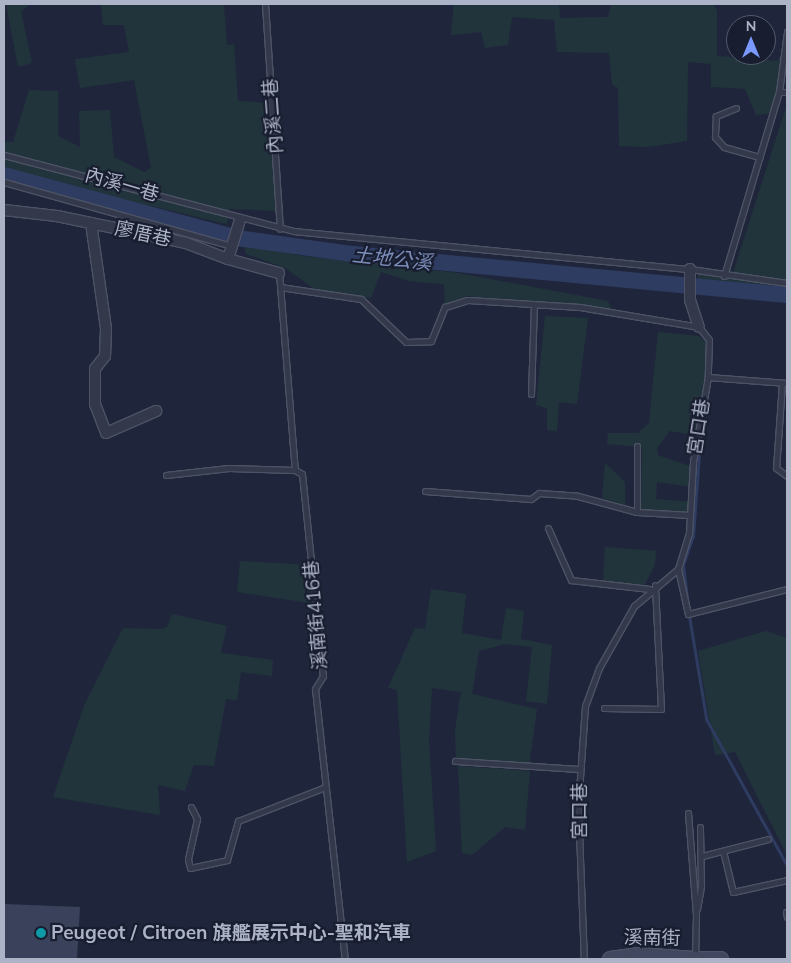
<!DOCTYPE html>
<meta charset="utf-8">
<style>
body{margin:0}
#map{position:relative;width:791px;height:963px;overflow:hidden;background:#1f263b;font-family:Mulish,"Noto Sans TC",sans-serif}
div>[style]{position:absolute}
.green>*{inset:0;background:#21343c}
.stream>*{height:2.5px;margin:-1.25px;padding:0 1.25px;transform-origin:1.25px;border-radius:1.25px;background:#2f3c62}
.river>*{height:16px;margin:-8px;padding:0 8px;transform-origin:8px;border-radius:8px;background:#2f3c62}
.building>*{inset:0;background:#3a425b}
.roads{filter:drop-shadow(1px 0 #4d5365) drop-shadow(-1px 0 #4d5365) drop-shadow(0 1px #4d5365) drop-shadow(0 -1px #4d5365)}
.lane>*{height:5px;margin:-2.5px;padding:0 2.5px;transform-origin:2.5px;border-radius:2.5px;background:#33394b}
.street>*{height:10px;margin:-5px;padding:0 5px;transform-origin:5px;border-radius:5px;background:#33394b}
.secondary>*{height:15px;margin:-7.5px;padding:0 7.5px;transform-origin:7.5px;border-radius:7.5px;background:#40475e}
.dots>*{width:14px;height:14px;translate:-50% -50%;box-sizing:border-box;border:2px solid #181e2f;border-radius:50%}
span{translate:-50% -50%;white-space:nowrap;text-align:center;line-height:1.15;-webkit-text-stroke:4.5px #181e2f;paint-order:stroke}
.street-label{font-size:19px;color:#adb3c7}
.poi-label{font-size:19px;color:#adb3c7;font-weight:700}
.left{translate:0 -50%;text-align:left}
.water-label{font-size:20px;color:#7a8bb7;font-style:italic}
.frame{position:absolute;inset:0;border:5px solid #adb3c7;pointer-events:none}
.north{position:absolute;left:726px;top:15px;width:50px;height:50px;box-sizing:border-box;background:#181e2f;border:1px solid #545a6c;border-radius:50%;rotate:0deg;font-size:14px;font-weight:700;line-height:20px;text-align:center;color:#adb3c7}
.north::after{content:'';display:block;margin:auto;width:18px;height:22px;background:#7a99ff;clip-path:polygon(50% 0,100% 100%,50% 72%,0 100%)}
</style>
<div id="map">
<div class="green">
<div style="clip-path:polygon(6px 4px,31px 4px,21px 11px,32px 63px,18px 67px)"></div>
<div style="clip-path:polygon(101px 4px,224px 4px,227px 45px,234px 44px,238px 101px,266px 103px,273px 110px,278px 211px,230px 209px,227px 224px,4px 171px,4px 142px,13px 142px,29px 90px,58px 91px,58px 136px,80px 147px,79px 111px,110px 110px,114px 157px,144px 172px,151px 168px,134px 80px,80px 88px,75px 59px,129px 52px,124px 25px,103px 25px)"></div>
<div style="clip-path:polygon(454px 4px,559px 4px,560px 18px,608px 17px,611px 4px,713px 4px,717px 10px,717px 56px,777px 61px,785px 48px,773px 113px,756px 115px,745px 89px,711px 87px,711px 64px,688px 62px,687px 141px,648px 147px,619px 146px,618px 88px,612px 84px,609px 53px,557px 52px,554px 20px,512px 17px,508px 45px,485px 48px,481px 32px,451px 35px)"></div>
<div style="clip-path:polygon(787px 104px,787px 296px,698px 283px,698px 268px,733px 273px)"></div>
<div style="clip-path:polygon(244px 245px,303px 256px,458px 273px,608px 301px,612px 310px,468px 296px,445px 307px,444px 284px,409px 281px,381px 272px,371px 298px,316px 290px,285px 268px,246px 254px)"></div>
<div style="clip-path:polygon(545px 316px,588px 318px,577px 404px,559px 402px,557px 431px,547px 430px,547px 408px,536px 405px)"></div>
<div style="clip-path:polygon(658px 332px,699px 336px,710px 346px,698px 436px,670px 431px,657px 448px,658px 455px,695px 468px,694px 487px,657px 482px,656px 499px,693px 502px,689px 514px,660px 515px,641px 509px,642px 447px,607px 444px,608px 433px,638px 433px,649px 423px)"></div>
<div style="clip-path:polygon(605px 463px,625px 482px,625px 505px,602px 498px)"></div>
<div style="clip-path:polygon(605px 547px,656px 551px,655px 564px,643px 589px,603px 584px)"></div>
<div style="clip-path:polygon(240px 561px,312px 565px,315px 604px,237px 592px)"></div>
<div style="clip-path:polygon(431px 589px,466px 594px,462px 633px,501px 640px,506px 608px,524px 611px,521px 639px,552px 645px,547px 704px,526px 701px,532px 647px,505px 644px,479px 651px,472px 694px,537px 709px,529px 766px,456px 762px,455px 730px,461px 692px,432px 688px,429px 740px,436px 851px,407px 862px,397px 690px,388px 688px,415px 628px,425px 629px)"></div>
<div style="clip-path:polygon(172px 614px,227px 626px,221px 653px,273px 660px,272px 676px,241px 672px,237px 700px,226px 699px,214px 766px,194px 765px,185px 791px,158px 785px,160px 815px,53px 797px,84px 706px,123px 628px,162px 629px,167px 627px)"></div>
<div style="clip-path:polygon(766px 631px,787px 638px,787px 855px,735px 752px,715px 755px,698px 651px)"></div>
<div style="clip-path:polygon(458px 766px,530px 771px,525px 830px,505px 827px,472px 855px,462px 853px)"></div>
</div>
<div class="stream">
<div style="left:688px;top:606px;width:41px;rotate:-97deg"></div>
<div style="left:683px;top:565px;width:31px;rotate:-71deg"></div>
<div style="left:693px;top:536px;width:82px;rotate:-85.8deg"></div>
<div style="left:689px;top:613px;width:109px;rotate:80.5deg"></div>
<div style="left:707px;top:720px;width:166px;rotate:61.1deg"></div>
</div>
<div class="river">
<div style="left:4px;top:175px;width:241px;rotate:15.1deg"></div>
<div style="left:237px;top:238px;width:117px;rotate:7.9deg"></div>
<div style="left:353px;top:254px;width:436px;rotate:5.4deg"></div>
</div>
<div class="building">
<div style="clip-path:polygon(4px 904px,80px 907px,77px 959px,4px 959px)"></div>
</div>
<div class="roads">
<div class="lane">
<div style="left:265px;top:4px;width:225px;rotate:86.2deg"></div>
<div style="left:779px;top:92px;width:8px"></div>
<div style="left:736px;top:108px;width:22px;rotate:158deg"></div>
<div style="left:716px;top:116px;width:21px;rotate:93deg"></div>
<div style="left:715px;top:137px;width:13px;rotate:48deg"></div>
<div style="left:724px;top:147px;width:37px;rotate:16deg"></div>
<div style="left:4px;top:155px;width:299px;rotate:14.7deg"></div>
<div style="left:293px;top:231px;width:399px;rotate:5.5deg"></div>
<div style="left:690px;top:269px;width:98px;rotate:8.2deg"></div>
<div style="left:4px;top:182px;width:236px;rotate:15.7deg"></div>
<div style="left:279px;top:273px;width:198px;rotate:85.4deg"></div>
<div style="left:295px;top:470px;width:8px;rotate:30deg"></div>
<div style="left:302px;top:474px;width:203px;rotate:84.1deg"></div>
<div style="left:323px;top:676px;width:15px;rotate:122deg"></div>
<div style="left:315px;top:689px;width:272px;rotate:83.7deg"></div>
<div style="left:724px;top:276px;width:192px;rotate:-73.4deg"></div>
<div style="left:779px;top:92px;width:61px;rotate:-82.4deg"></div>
<div style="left:280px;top:287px;width:82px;rotate:8.4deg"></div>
<div style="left:361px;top:299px;width:62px;rotate:43.7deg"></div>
<div style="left:406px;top:342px;width:25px;rotate:-2deg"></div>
<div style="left:431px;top:341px;width:37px;rotate:-68deg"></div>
<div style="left:445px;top:307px;width:24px;rotate:-17deg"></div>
<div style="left:468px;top:300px;width:112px;rotate:3.6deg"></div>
<div style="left:580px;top:307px;width:121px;rotate:9.5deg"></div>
<div style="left:699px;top:327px;width:16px;rotate:52deg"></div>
<div style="left:709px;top:340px;width:37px;rotate:92deg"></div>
<div style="left:708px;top:377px;width:86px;rotate:100deg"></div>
<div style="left:693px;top:462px;width:71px;rotate:93.2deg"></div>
<div style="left:689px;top:533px;width:38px;rotate:107deg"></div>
<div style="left:678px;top:569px;width:57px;rotate:139.9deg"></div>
<div style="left:634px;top:606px;width:71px;rotate:119.4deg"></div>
<div style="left:599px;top:668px;width:40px;rotate:110.2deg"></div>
<div style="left:585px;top:706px;width:100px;rotate:94deg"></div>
<div style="left:578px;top:806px;width:153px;rotate:87.8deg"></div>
<div style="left:708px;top:377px;width:79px;rotate:4.3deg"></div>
<div style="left:782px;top:383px;width:85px;rotate:94deg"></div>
<div style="left:776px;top:468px;width:14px;rotate:36deg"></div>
<div style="left:531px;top:394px;width:89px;rotate:-88.1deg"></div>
<div style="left:637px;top:446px;width:66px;rotate:90deg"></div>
<div style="left:166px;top:475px;width:63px;rotate:-6.3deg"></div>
<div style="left:229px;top:468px;width:66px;rotate:1.7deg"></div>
<div style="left:425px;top:491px;width:106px;rotate:4.3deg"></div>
<div style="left:531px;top:499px;width:10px;rotate:-37deg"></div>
<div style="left:539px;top:493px;width:39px;rotate:4deg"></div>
<div style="left:578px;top:496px;width:61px;rotate:15.2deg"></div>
<div style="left:637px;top:512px;width:53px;rotate:3.2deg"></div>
<div style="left:548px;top:528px;width:57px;rotate:66.1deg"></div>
<div style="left:571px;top:580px;width:79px;rotate:6.6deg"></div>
<div style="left:678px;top:569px;width:46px;rotate:77.5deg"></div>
<div style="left:688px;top:614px;width:102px;rotate:-14.2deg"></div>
<div style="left:604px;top:708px;width:57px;rotate:1deg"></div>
<div style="left:661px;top:709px;width:124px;rotate:-92.8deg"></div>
<div style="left:455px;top:761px;width:125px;rotate:3.7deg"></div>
<div style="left:191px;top:807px;width:13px;rotate:63deg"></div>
<div style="left:197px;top:819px;width:41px;rotate:102.7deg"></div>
<div style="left:188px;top:859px;width:9px;rotate:77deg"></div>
<div style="left:190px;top:868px;width:38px;rotate:-12deg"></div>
<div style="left:227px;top:860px;width:41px;rotate:-74.2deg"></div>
<div style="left:238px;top:821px;width:93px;rotate:-21.3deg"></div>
<div style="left:688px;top:813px;width:102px;rotate:85.5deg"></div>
<div style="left:696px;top:915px;width:44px;rotate:91.3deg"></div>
<div style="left:723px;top:851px;width:42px;rotate:76.3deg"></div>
<div style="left:733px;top:892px;width:55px;rotate:-12.5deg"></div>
<div style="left:702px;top:856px;width:68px;rotate:-14.4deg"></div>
<div style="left:697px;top:909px;width:23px;rotate:-80deg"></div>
<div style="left:701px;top:886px;width:59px;rotate:-91deg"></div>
<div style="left:786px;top:912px;width:5px;rotate:79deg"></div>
</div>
<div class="street">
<div style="left:4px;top:210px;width:53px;rotate:6.5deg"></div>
<div style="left:57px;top:216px;width:132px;rotate:11.8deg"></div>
<div style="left:186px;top:243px;width:45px;rotate:20.9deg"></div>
<div style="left:228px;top:259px;width:53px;rotate:15.4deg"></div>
<div style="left:91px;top:223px;width:107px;rotate:81.9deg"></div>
<div style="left:106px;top:329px;width:27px;rotate:92deg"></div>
<div style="left:105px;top:356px;width:16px;rotate:128deg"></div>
<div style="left:95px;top:369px;width:35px;rotate:90deg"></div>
<div style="left:95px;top:404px;width:31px;rotate:69deg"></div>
<div style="left:106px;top:433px;width:55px;rotate:-23.7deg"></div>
<div style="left:228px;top:259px;width:41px;rotate:-72.9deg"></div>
<div style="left:690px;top:269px;width:31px;rotate:90deg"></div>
<div style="left:690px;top:300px;width:28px;rotate:72deg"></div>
</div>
<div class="secondary">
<div style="left:610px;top:959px;width:28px;rotate:-8deg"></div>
<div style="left:638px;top:955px;width:55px;rotate:4.2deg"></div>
<div style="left:699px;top:959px;width:21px"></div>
</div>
</div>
<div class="dots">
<div style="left:41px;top:933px;background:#0f9aa8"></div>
</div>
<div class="street-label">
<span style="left:273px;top:116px;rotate:-94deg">內溪二巷</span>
<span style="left:122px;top:185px;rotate:16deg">內溪一巷</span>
<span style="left:143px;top:234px;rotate:12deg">廖厝巷</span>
<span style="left:699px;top:427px;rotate:-81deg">宮口巷</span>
<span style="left:316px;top:615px;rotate:-95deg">溪南街416巷</span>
<span style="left:580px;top:811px;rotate:-90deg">宮口巷</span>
<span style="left:652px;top:938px;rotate:1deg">溪南街</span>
</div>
<div class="poi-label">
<span class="left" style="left:51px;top:933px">Peugeot / Citroen 旗艦展示中心-聖和汽車</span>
</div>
<div class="water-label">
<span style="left:392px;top:258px;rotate:6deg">土地公溪</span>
</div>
<div class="frame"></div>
<div class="north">N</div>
</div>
